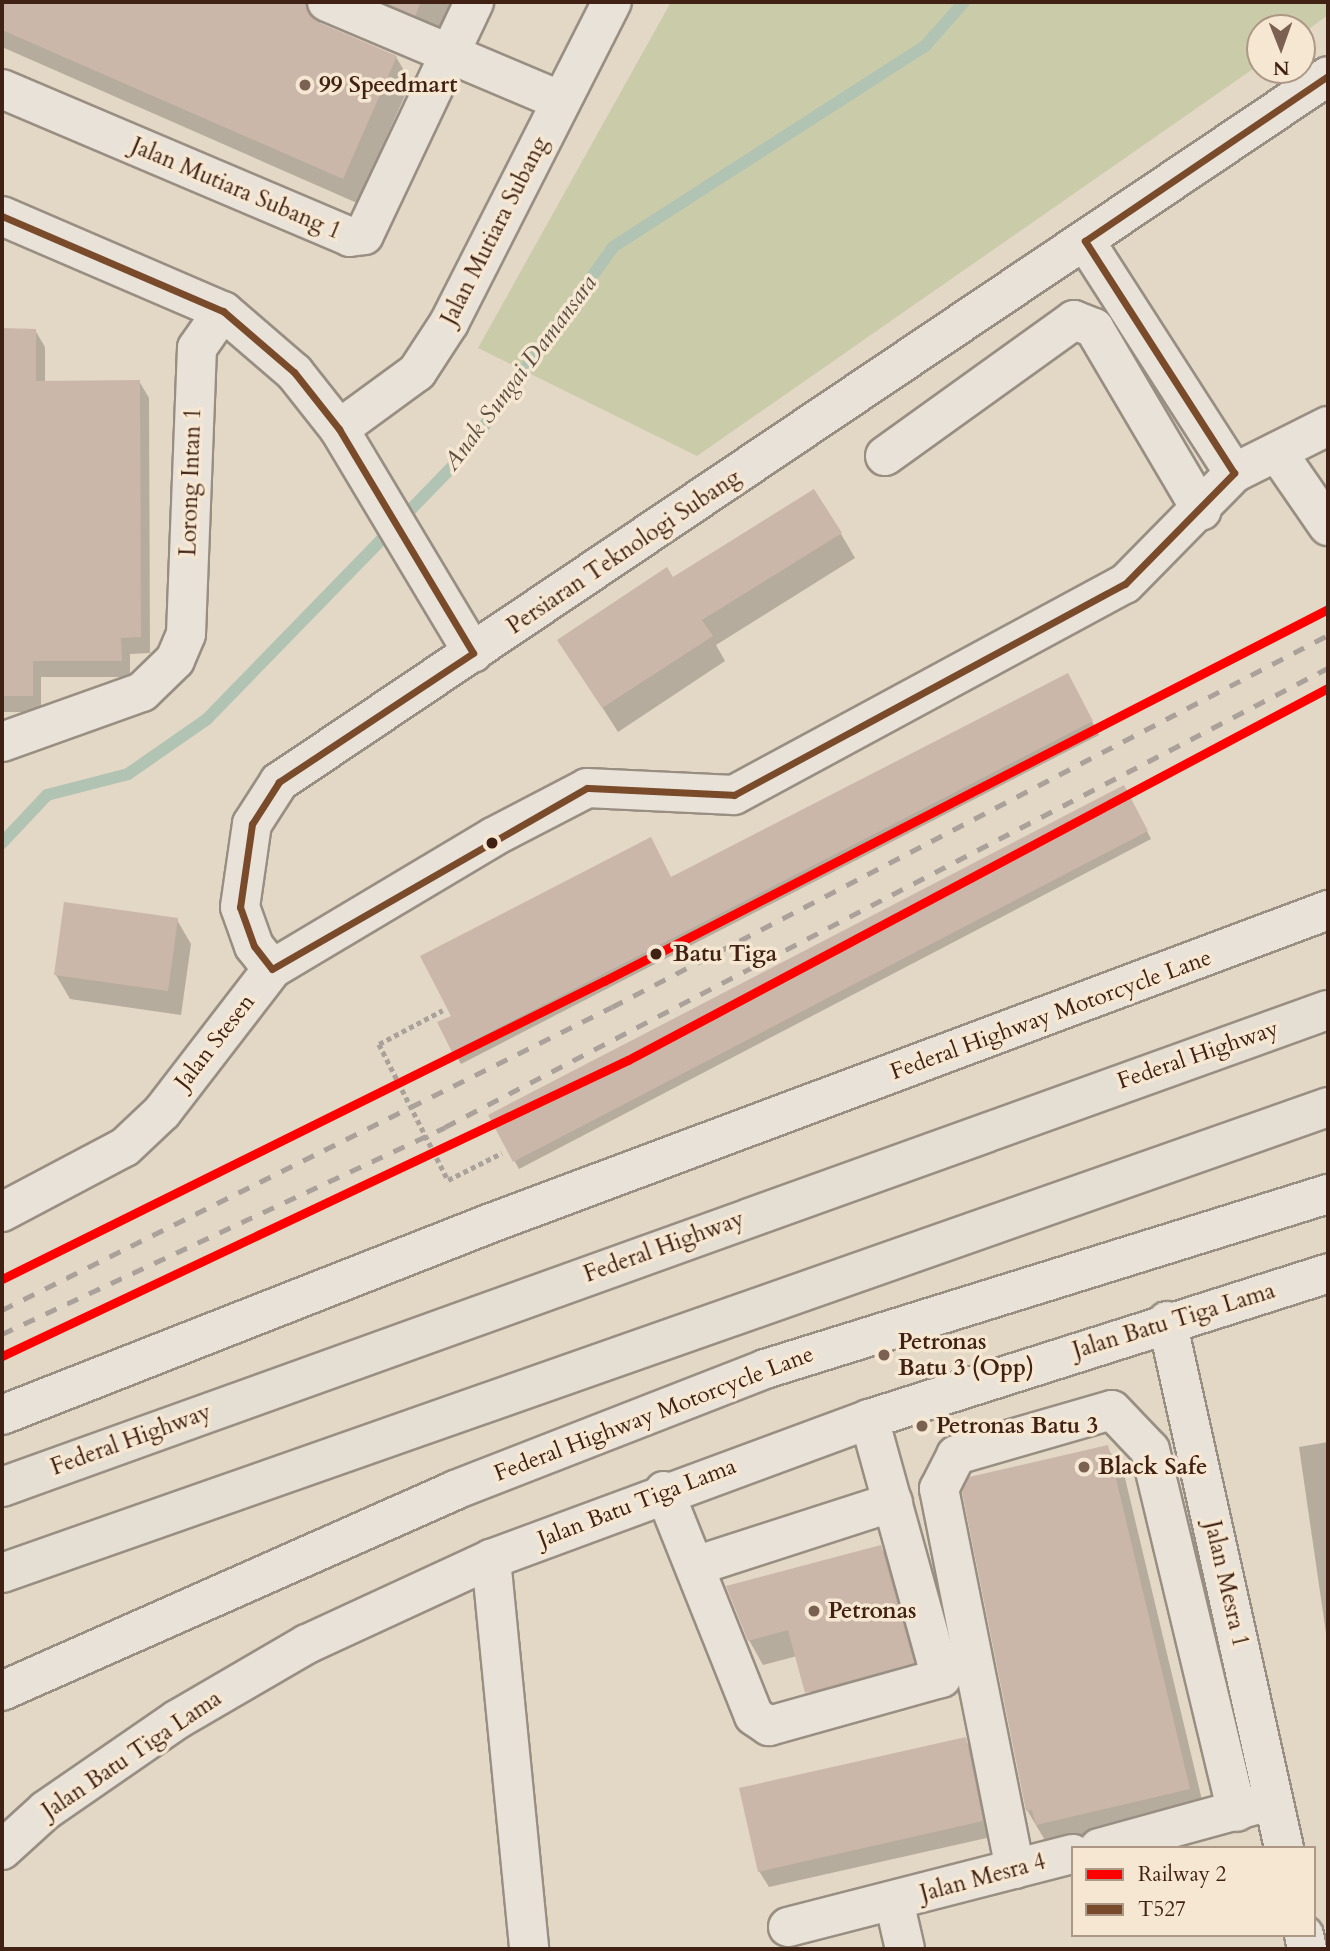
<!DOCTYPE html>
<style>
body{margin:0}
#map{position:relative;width:1330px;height:1951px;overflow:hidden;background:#e3d7c5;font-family:Cardo,serif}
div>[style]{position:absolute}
.green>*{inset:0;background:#cacba9}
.shadow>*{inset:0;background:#0003}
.stream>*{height:12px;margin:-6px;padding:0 6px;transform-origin:6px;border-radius:6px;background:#b1c3b3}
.building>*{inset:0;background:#cab7aa}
.path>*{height:4.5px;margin-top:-2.25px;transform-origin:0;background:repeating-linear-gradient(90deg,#aaa29a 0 5px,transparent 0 8.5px)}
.roads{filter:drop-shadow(2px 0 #998e82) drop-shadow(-2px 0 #998e82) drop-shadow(0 2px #998e82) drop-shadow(0 -2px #998e82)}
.minor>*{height:38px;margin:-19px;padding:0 19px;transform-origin:19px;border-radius:19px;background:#e8e2d9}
.highway>*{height:38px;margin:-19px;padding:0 19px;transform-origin:19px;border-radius:19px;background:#e5ded3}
.rail>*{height:5px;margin-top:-2.5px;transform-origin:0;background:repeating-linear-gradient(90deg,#aaa29a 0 12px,transparent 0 24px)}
.path-bridge>*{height:4.5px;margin-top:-2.25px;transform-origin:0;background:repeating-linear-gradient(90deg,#aaa29a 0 5px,transparent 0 8.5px)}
.bus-1>*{height:7px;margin:-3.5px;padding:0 3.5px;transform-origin:3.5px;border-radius:3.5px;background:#7a4b2a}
.rail-1>*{height:9px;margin:-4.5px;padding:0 4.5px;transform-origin:4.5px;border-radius:4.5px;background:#f00}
.dots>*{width:19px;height:19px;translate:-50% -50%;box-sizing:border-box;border:4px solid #f5e7d1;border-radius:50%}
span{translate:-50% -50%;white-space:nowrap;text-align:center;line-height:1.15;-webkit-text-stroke:7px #f5e7d1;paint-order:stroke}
.poi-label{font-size:23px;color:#412113;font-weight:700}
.left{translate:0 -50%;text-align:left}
.street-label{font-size:23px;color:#412113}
.stop-label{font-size:23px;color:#412113;font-weight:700}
.water-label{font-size:24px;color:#5c4f41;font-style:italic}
.frame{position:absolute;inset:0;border:4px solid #412113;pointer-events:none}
.legend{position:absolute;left:1071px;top:1846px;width:245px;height:91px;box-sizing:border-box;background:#f5e7d1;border:2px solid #ad9885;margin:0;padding:9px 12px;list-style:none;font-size:21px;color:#412113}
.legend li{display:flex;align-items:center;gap:14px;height:35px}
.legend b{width:35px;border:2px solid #ad9885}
.north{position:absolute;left:1246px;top:14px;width:70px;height:70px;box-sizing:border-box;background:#f5e7d1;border:2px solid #ad9885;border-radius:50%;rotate:179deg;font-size:19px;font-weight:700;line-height:28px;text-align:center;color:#412113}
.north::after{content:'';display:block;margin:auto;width:24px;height:32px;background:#7a6151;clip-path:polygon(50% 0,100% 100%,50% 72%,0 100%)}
</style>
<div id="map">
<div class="green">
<div style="clip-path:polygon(671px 2px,1328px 2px,1328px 15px,1302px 34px,1302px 28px,1260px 28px,1260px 64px,697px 456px,478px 348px)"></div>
</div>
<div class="shadow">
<div style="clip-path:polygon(2px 2px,457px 2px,439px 44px,321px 18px,320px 24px,396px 57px,411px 82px,357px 203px,2px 47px)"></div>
<div style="clip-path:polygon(2px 330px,35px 330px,45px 347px,45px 382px,139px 381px,149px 398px,150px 653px,130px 654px,130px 677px,41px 677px,41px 712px,2px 712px)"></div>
<div style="clip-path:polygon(841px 534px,855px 558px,716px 645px,725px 661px,618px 732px,559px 640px)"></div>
<div style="clip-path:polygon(1075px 689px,1099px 735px,461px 1064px,454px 1051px,453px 1016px,671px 879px)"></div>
<div style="clip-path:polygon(1124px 787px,1151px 839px,519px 1169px,490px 1116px)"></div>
<div style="clip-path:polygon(177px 920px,191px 944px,181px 1015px,70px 999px,56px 975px)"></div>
<div style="clip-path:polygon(1328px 1442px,1328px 1647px,1299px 1447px)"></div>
<div style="clip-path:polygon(1107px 1447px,1125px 1478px,1207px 1821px,1092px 1848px,1046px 1842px,1027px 1810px)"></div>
<div style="clip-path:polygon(881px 1547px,895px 1572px,927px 1687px,820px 1717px,797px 1656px,763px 1665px,749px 1640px)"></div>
<div style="clip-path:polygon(965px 1739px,975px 1756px,991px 1837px,769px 1887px,759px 1871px)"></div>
</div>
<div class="stream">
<div style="left:2px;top:843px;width:66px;rotate:-46.8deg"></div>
<div style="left:47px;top:795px;width:84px;rotate:-14.5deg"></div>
<div style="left:128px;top:774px;width:96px;rotate:-34.8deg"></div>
<div style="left:207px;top:719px;width:364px;rotate:-45.8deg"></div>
<div style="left:461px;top:458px;width:260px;rotate:-54.2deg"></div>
<div style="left:613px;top:247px;width:373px;rotate:-32.8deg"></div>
<div style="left:926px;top:45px;width:57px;rotate:-48.5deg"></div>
</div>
<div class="building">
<div style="clip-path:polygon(2px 2px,306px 2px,318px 22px,397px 56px,343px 179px,2px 30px)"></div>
<div style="clip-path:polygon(383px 2px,421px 2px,415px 16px)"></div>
<div style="clip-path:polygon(2px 328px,36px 329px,36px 381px,140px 380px,141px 637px,121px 638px,122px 661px,33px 661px,33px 696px,2px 696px)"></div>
<div style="clip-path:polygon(814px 489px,842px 533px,702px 620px,713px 636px,602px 708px,557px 640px,667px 567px,673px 577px)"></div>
<div style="clip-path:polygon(1068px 673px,1093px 721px,452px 1052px,437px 1022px,451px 1016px,420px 956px,651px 837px,671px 877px)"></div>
<div style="clip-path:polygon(1124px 785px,1148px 831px,513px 1162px,488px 1115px)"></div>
<div style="clip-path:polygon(64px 902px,178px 918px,168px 991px,54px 975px)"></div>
<div style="clip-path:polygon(1108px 1445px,1190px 1789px,1036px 1825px,1032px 1810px,1026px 1811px,962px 1492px,969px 1477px)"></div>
<div style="clip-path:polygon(881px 1545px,914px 1663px,805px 1693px,788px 1630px,748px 1641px,726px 1586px)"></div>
<div style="clip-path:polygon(966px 1737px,983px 1821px,758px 1872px,739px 1788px)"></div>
</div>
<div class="path">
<div style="left:379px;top:1044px;width:72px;rotate:-28deg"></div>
<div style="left:448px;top:1180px;width:60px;rotate:-26.6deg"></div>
</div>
<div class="roads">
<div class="minor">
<div style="left:327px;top:2px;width:254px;rotate:22.9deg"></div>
<div style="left:2px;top:89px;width:378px;rotate:23deg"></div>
<div style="left:350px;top:237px;width:14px;rotate:-8deg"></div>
<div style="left:364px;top:235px;width:258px;rotate:-64.7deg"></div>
<div style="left:2px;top:216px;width:241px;rotate:23.3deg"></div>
<div style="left:223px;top:311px;width:94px;rotate:40.7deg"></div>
<div style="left:294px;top:372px;width:73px;rotate:51.7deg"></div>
<div style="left:339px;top:429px;width:261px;rotate:59.1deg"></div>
<div style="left:339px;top:429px;width:97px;rotate:-36.2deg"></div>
<div style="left:417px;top:372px;width:59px;rotate:-56.9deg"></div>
<div style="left:449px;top:323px;width:360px;rotate:-63.1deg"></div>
<div style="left:1277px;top:452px;width:90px;rotate:55.4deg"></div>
<div style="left:885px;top:456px;width:233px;rotate:-35.7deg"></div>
<div style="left:1074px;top:320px;width:22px;rotate:22deg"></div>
<div style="left:1094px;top:328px;width:212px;rotate:59.5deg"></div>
<div style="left:1234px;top:473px;width:105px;rotate:-26.6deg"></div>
<div style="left:2px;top:742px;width:149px;rotate:-19.7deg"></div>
<div style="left:142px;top:692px;width:46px;rotate:-44.1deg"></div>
<div style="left:175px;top:660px;width:28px;rotate:-67deg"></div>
<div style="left:186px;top:634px;width:286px;rotate:-87.8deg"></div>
<div style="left:197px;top:348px;width:45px;rotate:-54.9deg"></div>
<div style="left:272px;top:969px;width:29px;rotate:-128deg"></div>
<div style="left:254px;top:946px;width:41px;rotate:-109.7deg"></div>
<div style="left:240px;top:907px;width:84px;rotate:-81.8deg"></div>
<div style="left:252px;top:824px;width:50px;rotate:-57.3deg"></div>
<div style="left:279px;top:782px;width:1264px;rotate:-33.94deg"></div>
<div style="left:2px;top:1212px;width:139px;rotate:-27.9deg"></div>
<div style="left:125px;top:1147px;width:51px;rotate:-43.4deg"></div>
<div style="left:162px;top:1112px;width:180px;rotate:-52.4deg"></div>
<div style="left:272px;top:969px;width:257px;rotate:-30.8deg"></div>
<div style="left:493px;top:837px;width:106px;rotate:-27.5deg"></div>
<div style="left:587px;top:788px;width:147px;rotate:2.7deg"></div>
<div style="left:734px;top:795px;width:444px;rotate:-28.4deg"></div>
<div style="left:1125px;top:584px;width:156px;rotate:-45.5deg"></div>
<div style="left:1234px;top:473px;width:276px;rotate:-122.7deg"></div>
<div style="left:1167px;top:1321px;width:540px;rotate:77.48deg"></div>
<div style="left:2px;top:1415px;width:525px;rotate:-21.44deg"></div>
<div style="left:491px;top:1223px;width:894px;rotate:-20.5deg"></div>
<div style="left:664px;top:1491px;width:242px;rotate:68.2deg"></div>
<div style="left:754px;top:1716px;width:18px;rotate:34deg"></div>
<div style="left:769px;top:1726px;width:179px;rotate:-15.6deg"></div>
<div style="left:941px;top:1678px;width:269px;rotate:-105.5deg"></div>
<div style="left:491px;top:1559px;width:392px;rotate:84.4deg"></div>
<div style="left:695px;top:1566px;width:208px;rotate:-17.9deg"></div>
<div style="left:2px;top:1691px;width:496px;rotate:-23.9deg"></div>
<div style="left:455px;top:1490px;width:333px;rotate:-21.3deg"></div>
<div style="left:765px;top:1369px;width:590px;rotate:-17.27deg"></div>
<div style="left:1099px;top:1848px;width:169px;rotate:-15.4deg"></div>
<div style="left:2px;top:1850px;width:59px;rotate:-42.3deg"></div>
<div style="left:46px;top:1810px;width:160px;rotate:-34.6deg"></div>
<div style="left:178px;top:1719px;width:149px;rotate:-30.2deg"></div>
<div style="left:307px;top:1644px;width:203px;rotate:-24.8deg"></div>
<div style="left:491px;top:1559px;width:403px;rotate:-20.3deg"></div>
<div style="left:869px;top:1419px;width:482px;rotate:-17.6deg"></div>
<div style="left:1015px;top:1869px;width:388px;rotate:-101.3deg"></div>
<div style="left:939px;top:1489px;width:38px;rotate:-63deg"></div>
<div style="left:956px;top:1455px;width:162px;rotate:-16.1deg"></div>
<div style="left:1112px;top:1410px;width:55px;rotate:46.5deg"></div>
<div style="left:1150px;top:1450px;width:372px;rotate:76.5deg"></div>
<div style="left:894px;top:1901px;width:49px;rotate:77.1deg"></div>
<div style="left:788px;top:1927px;width:294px;rotate:-14.4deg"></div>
<div style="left:1304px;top:1935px;width:14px;rotate:78deg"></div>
</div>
<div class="highway">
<div style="left:2px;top:1487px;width:1409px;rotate:-19.79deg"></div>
<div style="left:2px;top:1573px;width:1406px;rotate:-19.36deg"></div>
</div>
</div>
<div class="rail">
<div style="left:2px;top:1310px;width:681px;rotate:-26.41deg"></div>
<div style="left:612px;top:1007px;width:807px;rotate:-27.45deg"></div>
<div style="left:2px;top:1334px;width:489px;rotate:-25deg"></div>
<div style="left:445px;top:1127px;width:995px;rotate:-27.47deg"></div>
</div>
<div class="path-bridge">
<div style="left:379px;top:1044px;width:153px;rotate:63.1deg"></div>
</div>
<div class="bus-1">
<div style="left:2px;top:216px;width:241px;rotate:23.3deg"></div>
<div style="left:223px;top:311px;width:94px;rotate:40.7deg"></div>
<div style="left:294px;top:372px;width:73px;rotate:51.7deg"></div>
<div style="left:339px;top:429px;width:261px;rotate:59.1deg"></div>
<div style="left:473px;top:653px;width:233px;rotate:146.4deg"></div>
<div style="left:279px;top:782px;width:50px;rotate:122.7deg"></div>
<div style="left:252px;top:824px;width:84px;rotate:98.2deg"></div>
<div style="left:240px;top:907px;width:41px;rotate:70.3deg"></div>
<div style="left:254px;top:946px;width:29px;rotate:52deg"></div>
<div style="left:272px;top:969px;width:363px;rotate:-29.9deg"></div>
<div style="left:587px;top:788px;width:147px;rotate:2.7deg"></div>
<div style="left:734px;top:795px;width:444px;rotate:-28.4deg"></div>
<div style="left:1125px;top:584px;width:156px;rotate:-45.5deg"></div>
<div style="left:1234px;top:473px;width:276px;rotate:-122.7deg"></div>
<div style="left:1085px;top:241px;width:294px;rotate:-34.2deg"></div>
</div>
<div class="rail-1">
<div style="left:2px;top:1279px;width:672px;rotate:-26.34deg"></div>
<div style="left:604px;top:981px;width:814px;rotate:-27.19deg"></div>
<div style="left:2px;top:1356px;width:692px;rotate:-25.31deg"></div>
<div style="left:628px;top:1060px;width:793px;rotate:-27.99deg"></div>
</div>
<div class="dots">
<div style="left:305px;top:85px;background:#7a6151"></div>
<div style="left:492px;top:843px;background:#412113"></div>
<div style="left:656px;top:954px;background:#412113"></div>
<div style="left:884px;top:1355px;background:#7a6151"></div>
<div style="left:922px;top:1426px;background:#7a6151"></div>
<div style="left:1084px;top:1467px;background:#7a6151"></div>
<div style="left:814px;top:1611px;background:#7a6151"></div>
</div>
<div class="poi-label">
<span class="left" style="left:319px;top:85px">99 Speedmart</span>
<span class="left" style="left:898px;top:1355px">Petronas<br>Batu 3 (Opp)</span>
<span class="left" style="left:936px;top:1426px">Petronas Batu 3</span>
<span class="left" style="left:1098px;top:1467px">Black Safe</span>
<span class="left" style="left:828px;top:1611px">Petronas</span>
</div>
<div class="street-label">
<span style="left:236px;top:189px;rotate:23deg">Jalan Mutiara Subang 1</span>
<span style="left:495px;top:231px;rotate:-63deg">Jalan Mutiara Subang</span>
<span style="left:191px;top:482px;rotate:-88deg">Lorong Intan 1</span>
<span style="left:624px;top:552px;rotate:-34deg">Persiaran Teknologi Subang</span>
<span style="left:1051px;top:1015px;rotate:-20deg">Federal Highway Motorcycle Lane</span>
<span style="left:215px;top:1042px;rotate:-52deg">Jalan Stesen</span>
<span style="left:1198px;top:1055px;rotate:-19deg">Federal Highway</span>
<span style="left:664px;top:1247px;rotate:-20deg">Federal Highway</span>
<span style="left:1174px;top:1321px;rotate:-17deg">Jalan Batu Tiga Lama</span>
<span style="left:654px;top:1414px;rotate:-21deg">Federal Highway Motorcycle Lane</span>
<span style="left:131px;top:1440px;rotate:-20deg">Federal Highway</span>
<span style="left:637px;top:1503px;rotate:-21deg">Jalan Batu Tiga Lama</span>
<span style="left:1226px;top:1584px;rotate:77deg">Jalan Mesra 1</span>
<span style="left:132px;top:1755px;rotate:-34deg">Jalan Batu Tiga Lama</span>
<span style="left:983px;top:1878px;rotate:-15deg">Jalan Mesra 4</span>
</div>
<div class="stop-label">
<span class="left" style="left:673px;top:954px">Batu Tiga</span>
</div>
<div class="water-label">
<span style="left:520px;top:373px;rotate:-53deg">Anak Sungai Damansara</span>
</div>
<div class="frame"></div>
<ul class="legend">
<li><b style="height:9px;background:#f00"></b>Railway 2</li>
<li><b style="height:9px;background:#7a4b2a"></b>T527</li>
</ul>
<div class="north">N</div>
</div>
